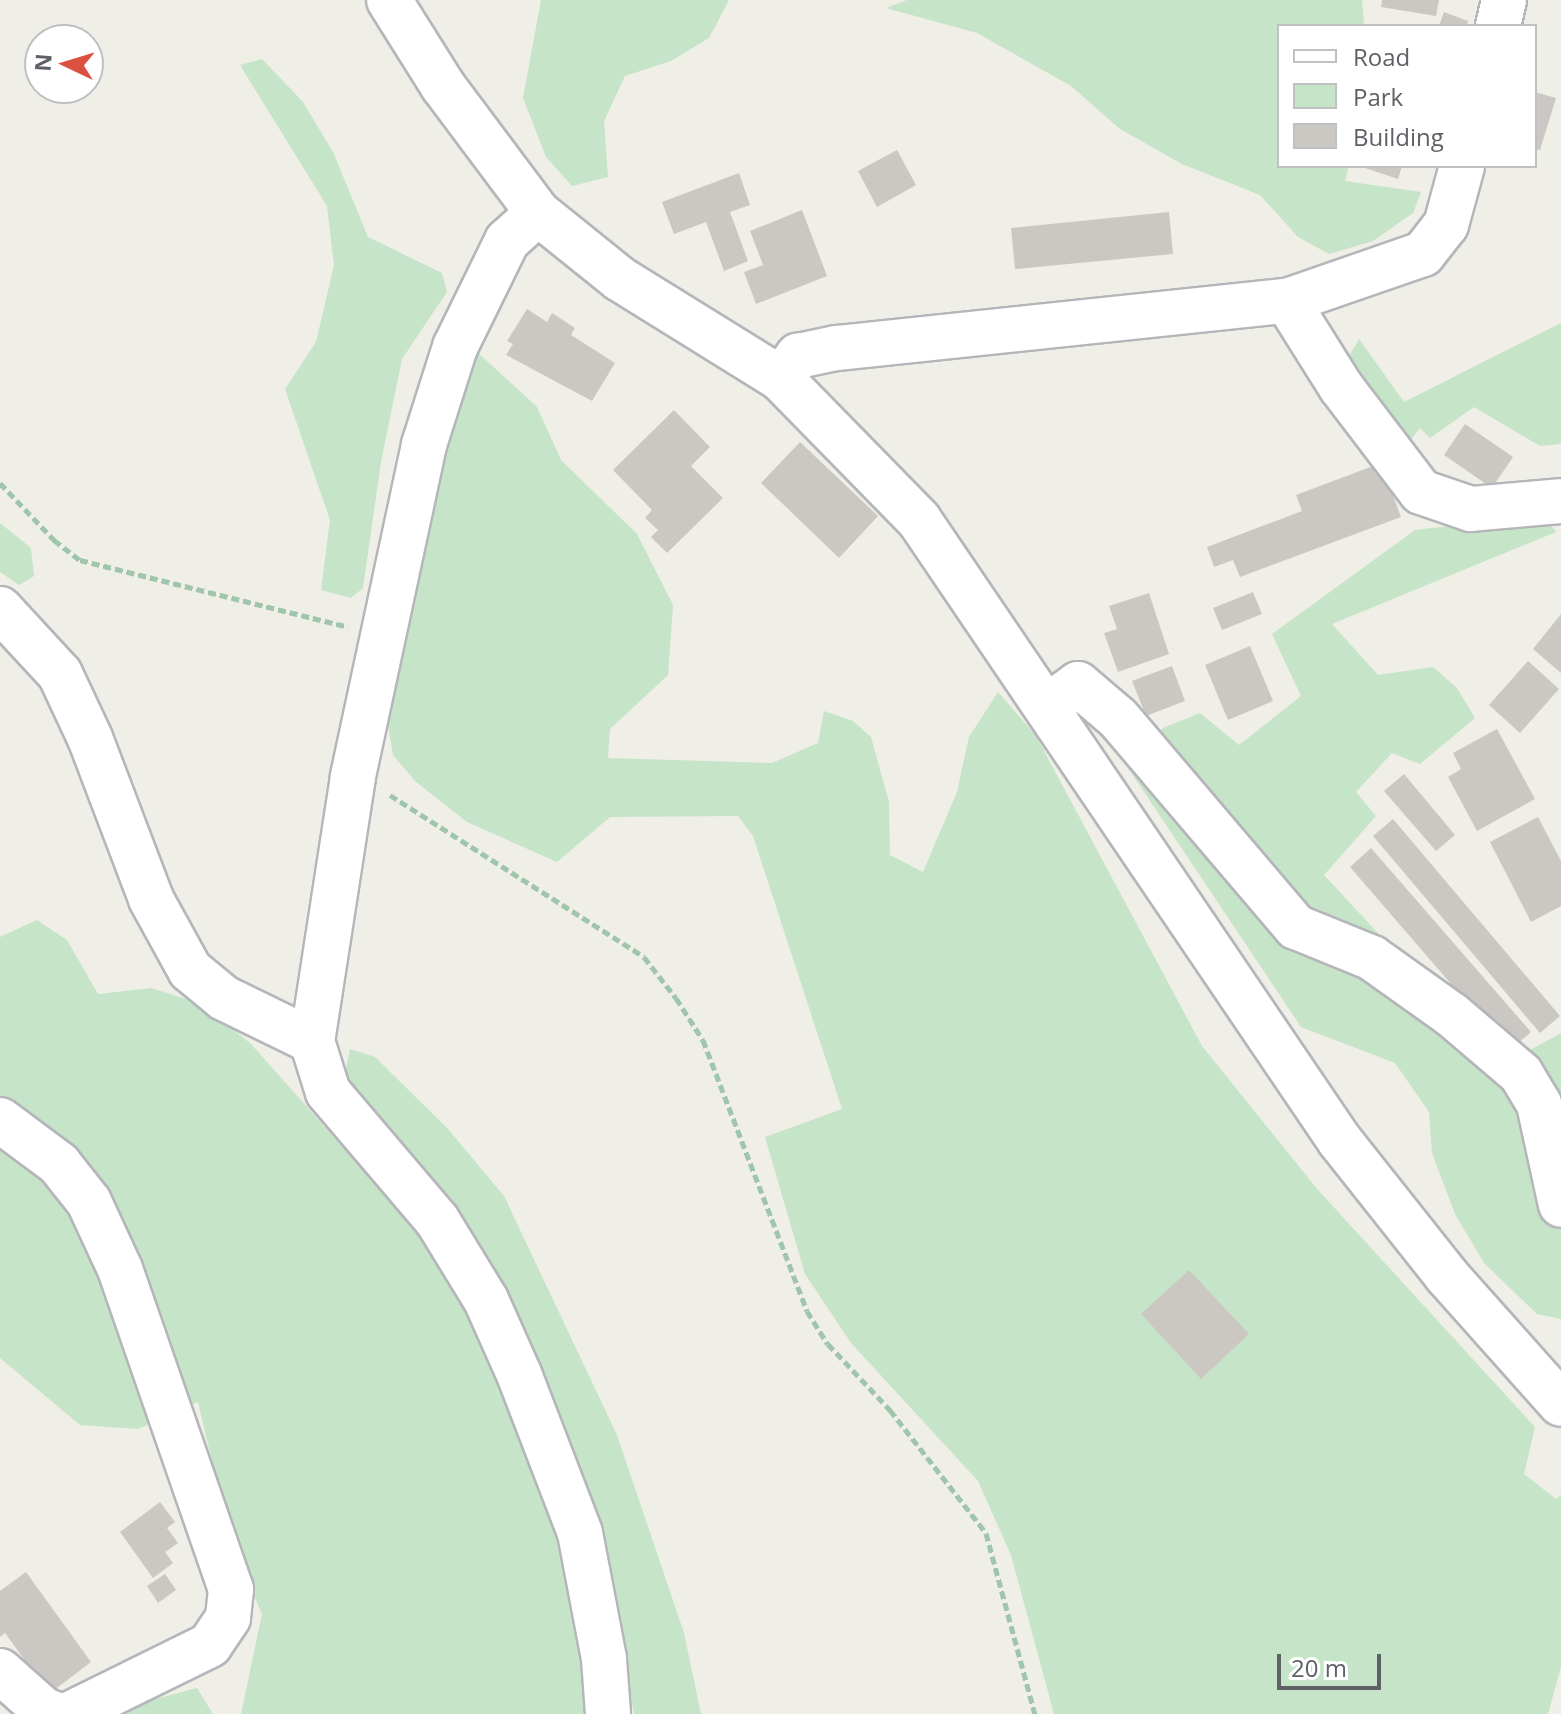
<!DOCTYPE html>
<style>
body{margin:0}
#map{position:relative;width:1561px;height:1714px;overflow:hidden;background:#efeee7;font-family:"Open Sans",sans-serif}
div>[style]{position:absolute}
.green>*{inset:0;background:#c6e4c7}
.building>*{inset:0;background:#cbc8c4}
.path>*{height:5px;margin-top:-2.5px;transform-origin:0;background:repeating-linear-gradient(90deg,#9fc5ac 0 8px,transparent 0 12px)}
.roads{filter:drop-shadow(2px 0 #b4b6ba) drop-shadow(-2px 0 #b4b6ba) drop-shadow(0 2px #b4b6ba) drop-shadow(0 -2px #b4b6ba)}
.minor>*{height:44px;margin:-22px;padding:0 22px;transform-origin:22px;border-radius:22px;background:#fff}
span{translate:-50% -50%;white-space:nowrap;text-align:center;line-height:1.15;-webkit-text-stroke:8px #fff;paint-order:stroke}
.legend{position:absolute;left:1277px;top:24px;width:260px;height:144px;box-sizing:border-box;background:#fff;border:2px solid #bfc0c2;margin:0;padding:10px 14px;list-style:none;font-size:24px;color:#5e6166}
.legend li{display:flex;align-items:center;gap:16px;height:40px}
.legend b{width:40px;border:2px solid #bfc0c2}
.north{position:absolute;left:24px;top:24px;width:80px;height:80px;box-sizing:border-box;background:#fff;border:2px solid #bfc0c2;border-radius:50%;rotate:274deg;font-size:22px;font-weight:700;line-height:32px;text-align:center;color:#5e6166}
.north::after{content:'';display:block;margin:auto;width:28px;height:36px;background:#db5141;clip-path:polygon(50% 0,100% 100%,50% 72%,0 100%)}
.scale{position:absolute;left:1277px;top:1654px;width:104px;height:36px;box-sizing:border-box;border:4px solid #5e6166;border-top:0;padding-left:10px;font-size:24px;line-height:28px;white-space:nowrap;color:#5e6166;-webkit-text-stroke:6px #fff;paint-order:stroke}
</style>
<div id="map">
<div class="green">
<div style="clip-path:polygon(541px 0,729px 0,709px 38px,671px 61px,625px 76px,604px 121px,608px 177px,572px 186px,546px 157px,523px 98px)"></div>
<div style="clip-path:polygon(907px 0,1362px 0,1364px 26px,1279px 26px,1279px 166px,1349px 166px,1345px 181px,1421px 192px,1413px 213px,1373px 241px,1329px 254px,1298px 237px,1260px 195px,1182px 164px,1120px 129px,1071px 86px,977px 33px,886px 8px)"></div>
<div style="clip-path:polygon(262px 59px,303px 102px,333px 152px,368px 237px,442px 273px,447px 292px,402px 359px,381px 462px,363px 588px,351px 598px,321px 590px,330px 520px,285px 389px,316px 342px,334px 265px,327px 206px,240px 65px)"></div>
<div style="clip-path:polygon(1561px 323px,1561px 444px,1540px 446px,1474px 407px,1430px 438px,1420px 428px,1408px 443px,1344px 365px,1359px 339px,1404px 402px)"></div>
<div style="clip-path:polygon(475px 350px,537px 407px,561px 460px,637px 534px,673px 605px,668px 675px,610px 729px,608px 758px,772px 763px,818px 743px,824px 711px,853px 721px,871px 737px,889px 802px,890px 855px,923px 872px,957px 792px,969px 737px,998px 692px,1036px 736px,1202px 1046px,1318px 1190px,1535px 1427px,1524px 1474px,1556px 1499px,1561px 1495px,1561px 1667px,1548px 1714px,1054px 1714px,1011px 1555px,978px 1481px,851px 1343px,805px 1274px,765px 1137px,842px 1109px,753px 836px,738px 816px,610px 817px,557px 862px,467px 822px,415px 781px,393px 755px,386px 713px,454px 407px)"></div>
<div style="clip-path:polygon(1544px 515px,1556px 532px,1332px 624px,1378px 675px,1433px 667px,1457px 688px,1475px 718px,1420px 764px,1392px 753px,1356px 792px,1376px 816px,1324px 875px,1501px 1066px,1561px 1033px,1561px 1319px,1537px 1314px,1484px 1263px,1455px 1214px,1432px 1153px,1429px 1112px,1395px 1063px,1301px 1027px,1126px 765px,1163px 728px,1200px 713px,1239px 745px,1301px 696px,1272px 634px,1415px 530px)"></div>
<div style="clip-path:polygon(0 523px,31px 548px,34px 576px,19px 585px,0 572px)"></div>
<div style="clip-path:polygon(37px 920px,67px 940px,98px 994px,151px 988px,199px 1003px,250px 1043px,435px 1251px,538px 1453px,561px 1540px,589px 1714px,241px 1714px,262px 1614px,231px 1542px,198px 1402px,138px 1429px,80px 1425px,0 1358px,0 937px)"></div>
<div style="clip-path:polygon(350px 1049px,375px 1057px,448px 1129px,504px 1196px,617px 1435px,684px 1633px,701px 1714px,634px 1714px,616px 1624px,494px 1287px,440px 1188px,344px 1078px)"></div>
<div style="clip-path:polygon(197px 1688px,213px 1714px,117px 1714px,137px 1704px)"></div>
</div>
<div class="building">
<div style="clip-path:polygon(1382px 0,1439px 0,1436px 16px,1381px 7px)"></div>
<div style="clip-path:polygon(1444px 12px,1468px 21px,1467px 26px,1439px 26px)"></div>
<div style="clip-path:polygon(1535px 92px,1556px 98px,1540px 150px,1535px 149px)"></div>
<div style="clip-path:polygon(897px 150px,916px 185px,877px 207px,858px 171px)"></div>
<div style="clip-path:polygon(1359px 166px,1402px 166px,1398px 179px)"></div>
<div style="clip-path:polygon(739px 173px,750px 205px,730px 212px,748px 261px,724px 271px,706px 222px,674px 234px,662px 202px)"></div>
<div style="clip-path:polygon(802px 210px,827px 276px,756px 304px,744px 272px,763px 265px,750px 231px)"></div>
<div style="clip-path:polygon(1169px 212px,1173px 254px,1015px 269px,1011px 228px)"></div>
<div style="clip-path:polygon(527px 309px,547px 322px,552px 313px,575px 328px,571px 335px,615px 363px,592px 401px,506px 355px,513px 344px,507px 341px)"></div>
<div style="clip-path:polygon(674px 410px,710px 447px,691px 466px,723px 498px,667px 553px,651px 537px,658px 530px,645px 518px,652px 510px,613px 470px)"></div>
<div style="clip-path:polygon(1465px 424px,1513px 457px,1492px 488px,1444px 455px)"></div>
<div style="clip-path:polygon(800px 442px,878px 516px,839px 558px,761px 483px)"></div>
<div style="clip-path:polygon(1381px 463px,1401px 517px,1240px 577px,1233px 560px,1214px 567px,1207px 547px,1302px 511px,1296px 495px)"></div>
<div style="clip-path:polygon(1253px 592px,1262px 614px,1222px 630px,1213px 608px)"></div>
<div style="clip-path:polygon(1149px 593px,1169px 654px,1118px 672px,1104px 633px,1117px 629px,1109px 606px)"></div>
<div style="clip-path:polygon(1561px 614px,1561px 673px,1533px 649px)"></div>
<div style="clip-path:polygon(1250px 646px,1273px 701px,1228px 720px,1205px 665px)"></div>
<div style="clip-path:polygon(1528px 661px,1559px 689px,1520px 733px,1489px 705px)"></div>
<div style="clip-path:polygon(1172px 666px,1185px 701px,1146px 716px,1132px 681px)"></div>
<div style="clip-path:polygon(1497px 729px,1535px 799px,1477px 831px,1448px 777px,1461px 769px,1453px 753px)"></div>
<div style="clip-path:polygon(1404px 774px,1455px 835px,1436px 851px,1384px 791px)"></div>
<div style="clip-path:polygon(1538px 817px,1561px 861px,1561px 906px,1531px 922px,1490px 842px)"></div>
<div style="clip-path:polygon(1393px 819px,1560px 1016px,1540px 1033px,1373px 836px)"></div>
<div style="clip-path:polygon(1371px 848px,1531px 1032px,1509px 1051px,1350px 867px)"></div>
<div style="clip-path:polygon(1189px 1270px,1249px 1334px,1201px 1379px,1141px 1314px)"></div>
<div style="clip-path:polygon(160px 1502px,175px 1522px,167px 1528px,178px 1543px,165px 1552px,173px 1563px,153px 1578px,120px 1532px)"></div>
<div style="clip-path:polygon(26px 1572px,91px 1662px,49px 1694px,5px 1633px,0 1637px,0 1591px)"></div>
<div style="clip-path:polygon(165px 1574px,176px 1590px,158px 1603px,147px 1586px)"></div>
</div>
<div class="path">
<div style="left:0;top:483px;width:79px;rotate:46.5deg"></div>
<div style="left:54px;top:540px;width:33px;rotate:38deg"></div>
<div style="left:80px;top:560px;width:276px;rotate:14deg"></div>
<div style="left:390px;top:795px;width:301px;rotate:32.5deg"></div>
<div style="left:644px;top:957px;width:52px;rotate:52deg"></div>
<div style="left:676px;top:998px;width:50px;rotate:57.3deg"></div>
<div style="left:703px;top:1040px;width:290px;rotate:69deg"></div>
<div style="left:807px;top:1311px;width:39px;rotate:58deg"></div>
<div style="left:828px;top:1344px;width:91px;rotate:46.8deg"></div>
<div style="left:890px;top:1410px;width:156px;rotate:52deg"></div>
<div style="left:986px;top:1533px;width:188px;rotate:74.9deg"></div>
</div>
<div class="roads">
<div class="minor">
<div style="left:389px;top:0;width:102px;rotate:57.9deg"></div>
<div style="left:443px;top:86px;width:159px;rotate:53.2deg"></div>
<div style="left:538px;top:213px;width:105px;rotate:38.8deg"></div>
<div style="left:620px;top:279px;width:190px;rotate:31.8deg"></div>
<div style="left:781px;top:379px;width:197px;rotate:45.6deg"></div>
<div style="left:919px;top:520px;width:750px;rotate:55.87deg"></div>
<div style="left:1340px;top:1141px;width:172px;rotate:51.6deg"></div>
<div style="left:1447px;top:1276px;width:171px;rotate:48.3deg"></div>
<div style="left:1498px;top:26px;width:27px;rotate:-77deg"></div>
<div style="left:538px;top:213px;width:42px;rotate:137.9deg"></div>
<div style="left:507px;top:241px;width:118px;rotate:116.1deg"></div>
<div style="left:455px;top:347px;width:103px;rotate:107.6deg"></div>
<div style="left:424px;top:445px;width:340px;rotate:102.1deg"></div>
<div style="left:353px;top:777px;width:267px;rotate:98.8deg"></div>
<div style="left:312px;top:1041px;width:53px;rotate:72.6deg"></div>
<div style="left:328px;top:1092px;width:168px;rotate:49.6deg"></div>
<div style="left:437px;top:1220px;width:94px;rotate:58.5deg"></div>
<div style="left:486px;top:1300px;width:81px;rotate:66deg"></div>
<div style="left:519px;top:1374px;width:170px;rotate:69deg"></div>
<div style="left:580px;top:1533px;width:128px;rotate:79.2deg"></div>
<div style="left:604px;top:1659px;width:55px;rotate:85.8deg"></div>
<div style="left:1287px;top:301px;width:102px;rotate:57.9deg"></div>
<div style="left:1341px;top:387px;width:132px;rotate:52.7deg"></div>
<div style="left:1421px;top:492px;width:53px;rotate:18.8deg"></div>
<div style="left:1471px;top:509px;width:90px;rotate:-5.1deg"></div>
<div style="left:781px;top:379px;width:29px;rotate:-54deg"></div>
<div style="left:798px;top:356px;width:40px;rotate:-12deg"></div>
<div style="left:837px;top:348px;width:452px;rotate:-6deg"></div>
<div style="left:1287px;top:301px;width:144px;rotate:-19.1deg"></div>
<div style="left:1423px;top:254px;width:37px;rotate:-52deg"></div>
<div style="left:1446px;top:225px;width:61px;rotate:-74.8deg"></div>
<div style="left:0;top:609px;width:88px;rotate:47.3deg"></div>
<div style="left:60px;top:674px;width:71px;rotate:64.9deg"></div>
<div style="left:90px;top:738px;width:172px;rotate:69.2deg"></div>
<div style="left:151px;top:899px;width:81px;rotate:61.2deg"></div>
<div style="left:190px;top:970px;width:44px;rotate:39.5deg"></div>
<div style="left:224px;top:998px;width:98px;rotate:26deg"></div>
<div style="left:1048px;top:706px;width:37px;rotate:-36deg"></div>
<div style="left:1078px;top:684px;width:52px;rotate:40.4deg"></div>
<div style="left:1118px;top:718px;width:275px;rotate:49.6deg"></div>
<div style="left:1296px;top:927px;width:82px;rotate:22.2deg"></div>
<div style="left:1372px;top:958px;width:98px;rotate:35.5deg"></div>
<div style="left:1452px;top:1015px;width:91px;rotate:40.5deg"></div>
<div style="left:1521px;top:1074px;width:35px;rotate:59deg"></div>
<div style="left:1539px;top:1104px;width:103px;rotate:77.7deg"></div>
<div style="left:0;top:1120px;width:74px;rotate:36.7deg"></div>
<div style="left:59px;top:1164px;width:48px;rotate:51.7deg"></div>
<div style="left:89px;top:1202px;width:74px;rotate:65.2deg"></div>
<div style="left:120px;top:1269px;width:339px;rotate:70.9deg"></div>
<div style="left:231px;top:1589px;width:29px;rotate:96deg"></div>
<div style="left:228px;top:1618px;width:32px;rotate:124deg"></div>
<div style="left:210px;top:1645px;width:156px;rotate:153.8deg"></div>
<div style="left:0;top:1671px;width:59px;rotate:41.6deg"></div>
<div style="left:44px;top:1710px;width:12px;rotate:20deg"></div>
</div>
</div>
<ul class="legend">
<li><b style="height:10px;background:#fff"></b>Road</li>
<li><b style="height:22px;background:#c6e4c7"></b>Park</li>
<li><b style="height:22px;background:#cbc8c4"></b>Building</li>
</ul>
<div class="north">N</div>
<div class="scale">20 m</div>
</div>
